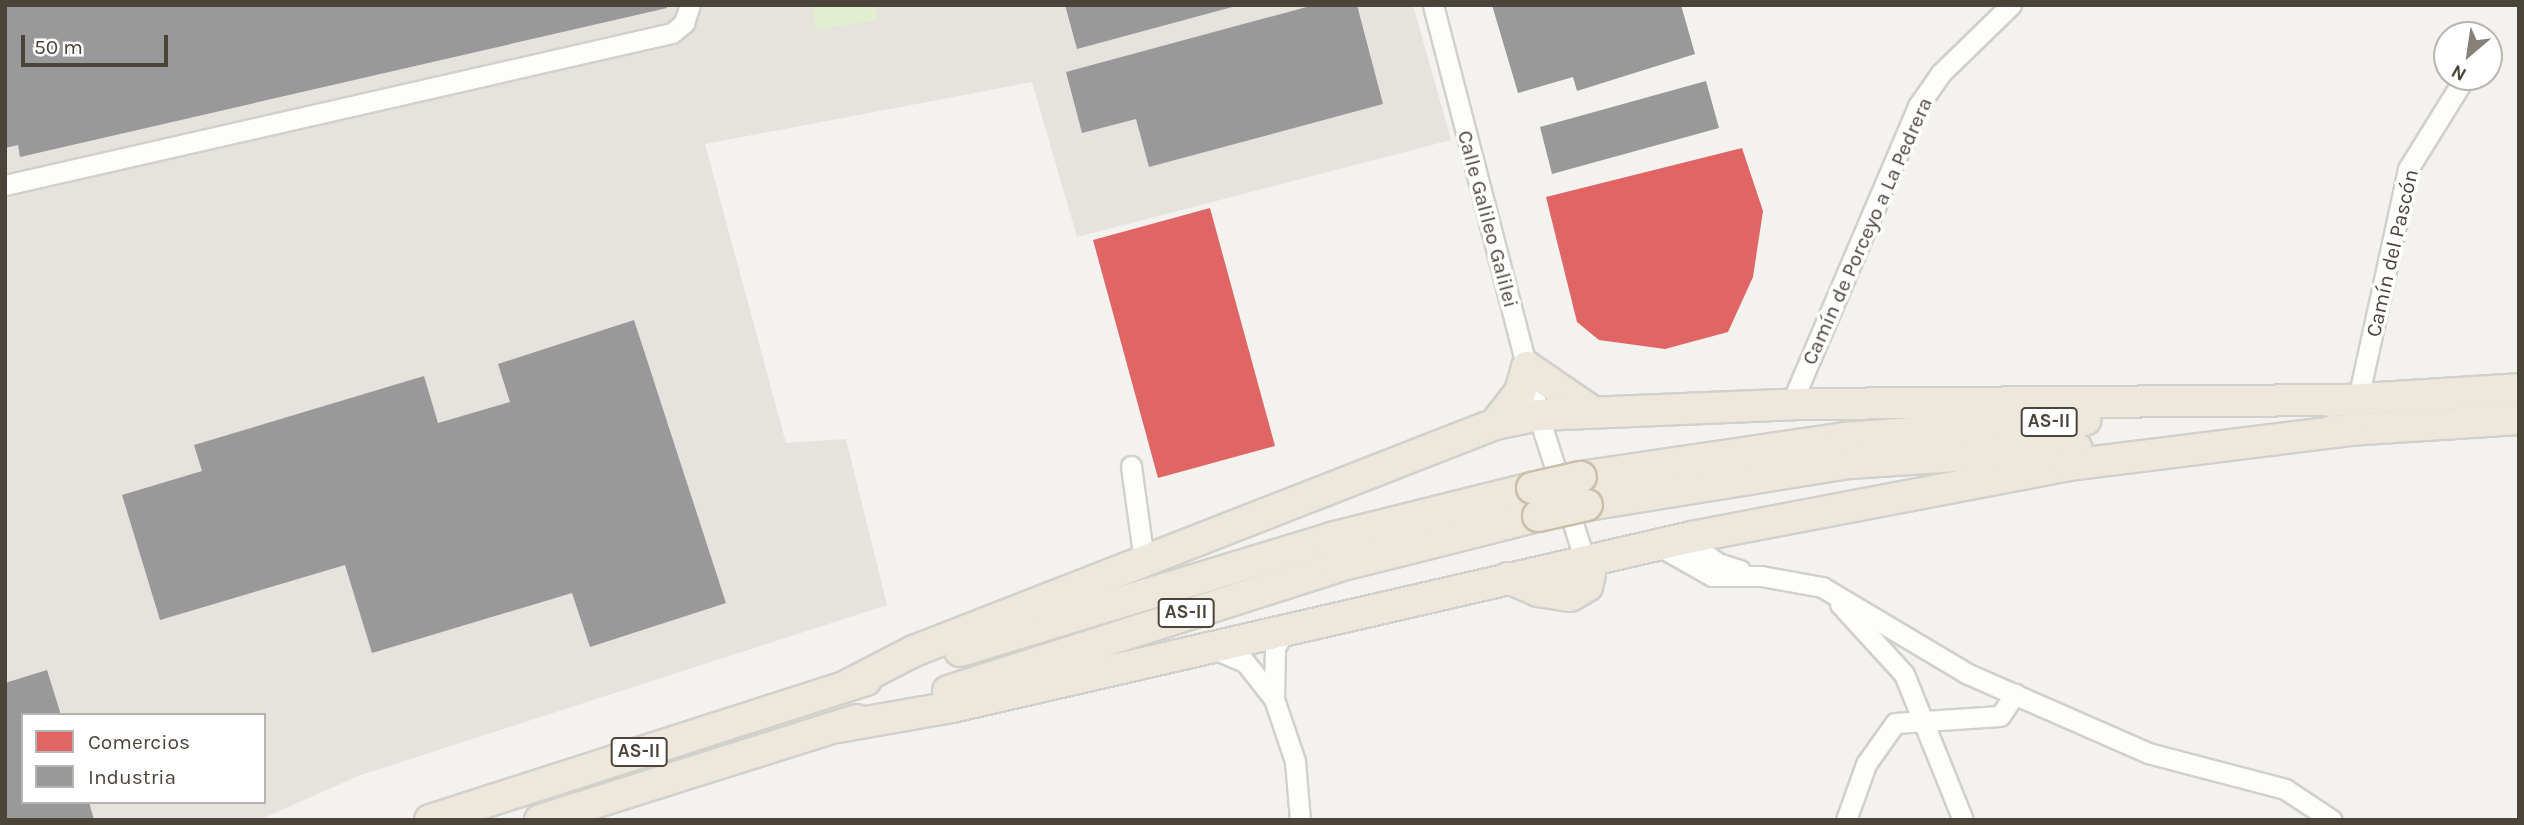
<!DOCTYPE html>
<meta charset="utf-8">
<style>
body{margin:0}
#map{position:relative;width:2524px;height:825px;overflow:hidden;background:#f4f2ee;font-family:Karla,sans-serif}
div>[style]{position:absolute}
.industrial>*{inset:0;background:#e6e2de}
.green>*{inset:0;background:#e1eecf}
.parking>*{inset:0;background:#e6e3df}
.shops>*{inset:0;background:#e06666}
.industry>*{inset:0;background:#999}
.roads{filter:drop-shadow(2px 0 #d2d0cb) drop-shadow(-2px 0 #d2d0cb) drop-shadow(0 2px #d2d0cb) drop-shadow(0 -2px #d2d0cb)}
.minor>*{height:19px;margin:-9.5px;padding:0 9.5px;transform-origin:9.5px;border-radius:9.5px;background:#fdfdfc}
.highway>*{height:30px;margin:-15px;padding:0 15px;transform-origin:15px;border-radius:15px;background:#ede8db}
.bridges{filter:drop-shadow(2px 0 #ccbfa9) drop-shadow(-2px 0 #ccbfa9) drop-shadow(0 2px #ccbfa9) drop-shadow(0 -2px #ccbfa9)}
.highway-bridge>*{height:30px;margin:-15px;padding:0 15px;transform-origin:15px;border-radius:15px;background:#ede8db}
span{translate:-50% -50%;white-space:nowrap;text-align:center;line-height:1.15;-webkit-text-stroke:7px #fff;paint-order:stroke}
.shield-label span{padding:2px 5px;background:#fff;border:2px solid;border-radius:5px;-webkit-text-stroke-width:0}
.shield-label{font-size:19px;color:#4b4439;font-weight:700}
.street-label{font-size:21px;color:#4b4439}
.frame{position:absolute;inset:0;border:7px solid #4b4439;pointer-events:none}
.legend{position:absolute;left:21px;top:713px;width:245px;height:91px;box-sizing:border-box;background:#fff;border:2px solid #b7b4b0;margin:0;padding:9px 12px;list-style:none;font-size:21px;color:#4b4439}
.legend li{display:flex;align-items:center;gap:14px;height:35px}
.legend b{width:35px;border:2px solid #b7b4b0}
.north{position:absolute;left:2433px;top:21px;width:70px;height:70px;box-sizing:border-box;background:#fff;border:2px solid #b7b4b0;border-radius:50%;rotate:209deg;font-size:19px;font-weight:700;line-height:28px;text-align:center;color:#4b4439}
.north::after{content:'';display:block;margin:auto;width:24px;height:32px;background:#868178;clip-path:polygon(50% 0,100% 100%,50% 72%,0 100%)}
.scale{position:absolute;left:21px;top:35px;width:147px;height:32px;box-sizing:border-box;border:4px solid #4b4439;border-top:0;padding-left:9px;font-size:21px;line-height:24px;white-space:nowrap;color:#4b4439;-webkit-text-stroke:5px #fff;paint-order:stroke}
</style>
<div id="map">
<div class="industrial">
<div style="clip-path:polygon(evenodd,5px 5px,1413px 5px,1451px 140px,1077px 237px,1032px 82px,705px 144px,786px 443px,846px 439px,887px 605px,358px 776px,259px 820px,5px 820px,5px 5px,23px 715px,264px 715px,264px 802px,23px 802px,23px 715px)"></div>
</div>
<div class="green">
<div style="clip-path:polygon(812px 5px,875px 5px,878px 20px,816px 30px)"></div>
</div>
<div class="parking">
<div style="clip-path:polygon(881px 5px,998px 5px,998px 16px,886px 42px)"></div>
</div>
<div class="shops">
<div style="clip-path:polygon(1742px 148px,1763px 211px,1753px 277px,1728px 332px,1665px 349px,1599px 340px,1577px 322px,1546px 197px)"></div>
<div style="clip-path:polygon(1210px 208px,1275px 446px,1158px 478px,1093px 240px)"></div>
</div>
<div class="industry">
<div style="clip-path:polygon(5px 5px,667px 5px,667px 8px,20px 157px,18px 145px,5px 148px)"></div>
<div style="clip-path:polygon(1065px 5px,1236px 5px,1236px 6px,1077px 49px)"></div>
<div style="clip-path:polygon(1314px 5px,1357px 5px,1383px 104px,1149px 167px,1136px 119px,1082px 133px,1066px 72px)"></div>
<div style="clip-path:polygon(1492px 5px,1681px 5px,1695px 54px,1577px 91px,1573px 77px,1518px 93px)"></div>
<div style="clip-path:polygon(1706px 81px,1719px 128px,1552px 174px,1540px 127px)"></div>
<div style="clip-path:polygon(634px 320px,726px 603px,590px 647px,572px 593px,372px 653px,345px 565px,160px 620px,122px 495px,202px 471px,194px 445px,424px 376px,438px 423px,510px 402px,498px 364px)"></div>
<div style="clip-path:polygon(47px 670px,61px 715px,23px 715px,23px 802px,89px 802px,94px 820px,5px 820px,5px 683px)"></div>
</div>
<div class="roads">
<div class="minor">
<div style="left:1433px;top:5px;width:442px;rotate:75.5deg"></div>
<div style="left:1544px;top:433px;width:134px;rotate:72.2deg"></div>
<div style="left:5px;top:185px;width:684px;rotate:-12.84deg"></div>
<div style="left:672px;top:33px;width:16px;rotate:-40deg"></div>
<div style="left:684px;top:23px;width:19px;rotate:-72deg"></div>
<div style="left:2358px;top:399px;width:235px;rotate:-77.7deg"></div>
<div style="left:2408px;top:169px;width:108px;rotate:-58.2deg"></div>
<div style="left:1799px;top:404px;width:14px;rotate:-98deg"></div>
<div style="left:1797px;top:390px;width:309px;rotate:-66.9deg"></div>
<div style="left:1918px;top:106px;width:39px;rotate:-55deg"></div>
<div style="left:1940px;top:74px;width:99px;rotate:-44.2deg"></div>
<div style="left:1131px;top:466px;width:96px;rotate:82.2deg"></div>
<div style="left:1692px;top:537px;width:13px;rotate:63deg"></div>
<div style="left:1698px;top:549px;width:24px;rotate:35deg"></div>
<div style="left:1718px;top:563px;width:23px;rotate:18deg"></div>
<div style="left:1657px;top:545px;width:63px;rotate:29.4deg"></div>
<div style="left:1712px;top:576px;width:49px"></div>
<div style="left:1761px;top:576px;width:62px;rotate:10.2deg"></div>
<div style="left:1822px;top:587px;width:168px;rotate:30.8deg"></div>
<div style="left:1966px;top:673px;width:199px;rotate:23.7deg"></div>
<div style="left:2148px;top:753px;width:142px;rotate:14.7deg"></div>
<div style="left:2285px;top:789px;width:56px;rotate:33.4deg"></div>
<div style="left:1840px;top:604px;width:95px;rotate:47.6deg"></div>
<div style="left:1904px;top:674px;width:157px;rotate:68deg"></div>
<div style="left:1214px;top:649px;width:34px;rotate:23deg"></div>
<div style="left:1245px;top:662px;width:47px;rotate:51.9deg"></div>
<div style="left:1274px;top:699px;width:65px;rotate:71.3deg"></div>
<div style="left:1295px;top:761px;width:59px;rotate:85.2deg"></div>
<div style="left:1274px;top:698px;width:50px;rotate:-88.9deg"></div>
<div style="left:1275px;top:648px;width:17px;rotate:-62deg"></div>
<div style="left:1846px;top:820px;width:59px;rotate:-70.3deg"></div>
<div style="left:1866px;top:764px;width:50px;rotate:-54.7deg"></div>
<div style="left:1895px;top:723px;width:105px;rotate:-3.8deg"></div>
<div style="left:2000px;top:716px;width:27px;rotate:-56deg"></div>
</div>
<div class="highway">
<div style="left:2330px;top:401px;width:189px;rotate:-3.6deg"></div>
<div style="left:1495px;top:424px;width:41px;rotate:-52deg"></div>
<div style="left:1520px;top:392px;width:26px;rotate:-74deg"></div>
<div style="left:1527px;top:367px;width:76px;rotate:34.3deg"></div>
<div style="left:2332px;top:431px;width:187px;rotate:-3.7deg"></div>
<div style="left:1581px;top:477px;width:267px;rotate:-8.4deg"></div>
<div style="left:1845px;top:438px;width:241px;rotate:-4.3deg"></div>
<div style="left:1587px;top:505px;width:266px;rotate:-9.1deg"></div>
<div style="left:1850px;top:463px;width:227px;rotate:-3.8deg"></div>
<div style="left:1508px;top:578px;width:33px;rotate:23deg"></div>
<div style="left:1538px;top:591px;width:32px;rotate:9deg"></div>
<div style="left:1570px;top:596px;width:20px;rotate:-30deg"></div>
<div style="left:1587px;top:586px;width:12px;rotate:-76deg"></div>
<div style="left:1590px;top:574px;width:14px;rotate:-111deg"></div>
<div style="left:960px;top:651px;width:388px;rotate:-16.9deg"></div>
<div style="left:1331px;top:538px;width:207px;rotate:-14deg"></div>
<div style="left:848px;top:685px;width:74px;rotate:-27.3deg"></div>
<div style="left:914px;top:651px;width:624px;rotate:-21.34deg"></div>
<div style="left:1495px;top:424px;width:45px;rotate:-11.6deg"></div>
<div style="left:1539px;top:415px;width:260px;rotate:-2.4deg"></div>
<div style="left:1799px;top:404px;width:551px;rotate:-0.42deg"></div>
<div style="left:948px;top:691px;width:410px;rotate:-17.7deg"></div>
<div style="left:1339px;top:566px;width:205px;rotate:-14.1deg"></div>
<div style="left:838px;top:727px;width:116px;rotate:-10deg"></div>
<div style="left:952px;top:707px;width:759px;rotate:-12.94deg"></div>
<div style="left:1692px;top:537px;width:384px;rotate:-10.8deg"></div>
<div style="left:2069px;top:465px;width:284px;rotate:-7.1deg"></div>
<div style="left:430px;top:820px;width:458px;rotate:-17.8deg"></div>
<div style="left:540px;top:820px;width:332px;rotate:-17.5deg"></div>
</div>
</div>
<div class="bridges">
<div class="highway-bridge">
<div style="left:1532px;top:488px;width:50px;rotate:-12.7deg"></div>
<div style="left:1538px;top:516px;width:50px;rotate:-12.7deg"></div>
</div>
</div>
<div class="shield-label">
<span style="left:2049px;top:422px">AS-II</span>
<span style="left:1186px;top:613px">AS-II</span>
<span style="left:639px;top:752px">AS-II</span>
</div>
<div class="street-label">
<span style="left:1488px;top:219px;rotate:75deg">Calle Galileo Galilei</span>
<span style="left:1867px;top:231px;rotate:-66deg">Camín de Porceyo a La Pedrera</span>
<span style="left:2392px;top:253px;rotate:-77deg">Camín del Pascón</span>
</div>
<div class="frame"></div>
<ul class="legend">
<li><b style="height:19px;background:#e06666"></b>Comercios</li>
<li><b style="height:19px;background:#999"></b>Industria</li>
</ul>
<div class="north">N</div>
<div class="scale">50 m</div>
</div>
